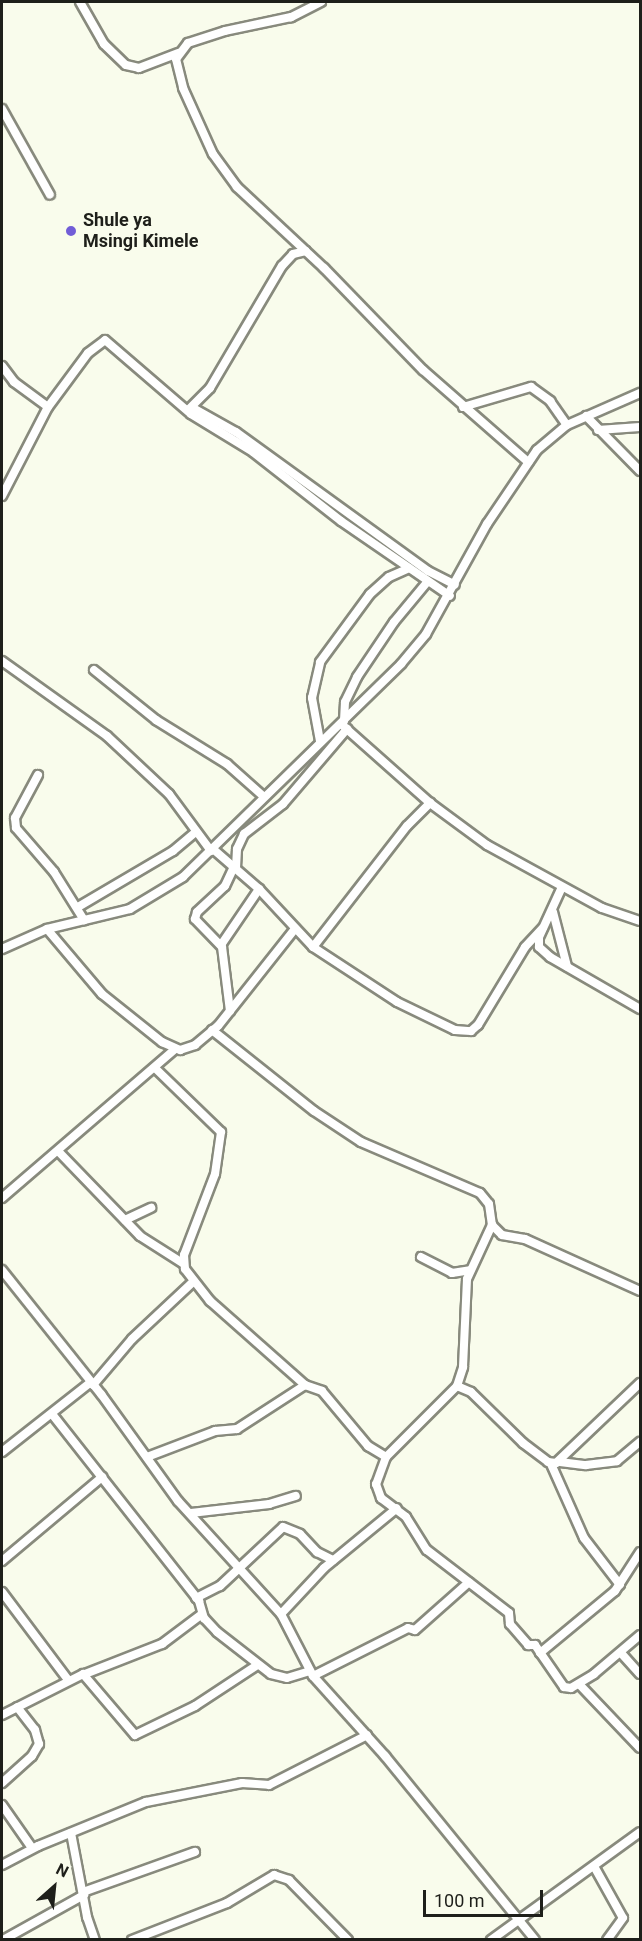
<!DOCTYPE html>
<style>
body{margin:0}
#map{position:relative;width:642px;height:1941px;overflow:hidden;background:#f9fcec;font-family:Roboto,sans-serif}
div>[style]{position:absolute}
.roads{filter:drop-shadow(2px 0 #888a7d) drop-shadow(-2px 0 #888a7d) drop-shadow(0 2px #888a7d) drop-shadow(0 -2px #888a7d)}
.minor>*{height:8px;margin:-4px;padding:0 4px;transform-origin:4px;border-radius:4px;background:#fff}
.dots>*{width:16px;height:16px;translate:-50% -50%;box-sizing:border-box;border:3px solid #f9fcec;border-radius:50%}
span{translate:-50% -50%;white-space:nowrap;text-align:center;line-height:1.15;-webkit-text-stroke:5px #f9fcec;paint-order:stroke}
.poi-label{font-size:18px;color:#1e1f1a;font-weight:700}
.left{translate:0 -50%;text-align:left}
.frame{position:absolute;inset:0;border:3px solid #1e1f1a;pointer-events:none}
.north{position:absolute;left:24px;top:1857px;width:60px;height:60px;-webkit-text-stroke:4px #f9fcec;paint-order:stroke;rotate:27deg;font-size:16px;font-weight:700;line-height:24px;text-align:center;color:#1e1f1a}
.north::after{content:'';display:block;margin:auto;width:21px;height:27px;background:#1e1f1a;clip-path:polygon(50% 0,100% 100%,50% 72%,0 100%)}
.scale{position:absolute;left:423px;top:1890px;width:120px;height:27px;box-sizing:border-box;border:3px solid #1e1f1a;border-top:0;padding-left:8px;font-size:18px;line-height:21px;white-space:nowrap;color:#1e1f1a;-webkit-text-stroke:4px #f9fcec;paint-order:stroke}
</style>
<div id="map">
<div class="roads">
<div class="minor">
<div style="left:80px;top:2px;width:48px;rotate:60.3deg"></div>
<div style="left:104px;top:44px;width:30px;rotate:44deg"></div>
<div style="left:126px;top:65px;width:13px;rotate:13deg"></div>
<div style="left:139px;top:68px;width:42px;rotate:-21deg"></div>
<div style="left:321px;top:2px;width:34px;rotate:153deg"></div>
<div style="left:291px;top:17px;width:67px;rotate:168deg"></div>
<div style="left:225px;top:31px;width:39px;rotate:162deg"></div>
<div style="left:188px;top:43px;width:20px;rotate:127deg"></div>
<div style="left:176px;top:59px;width:30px;rotate:76deg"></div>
<div style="left:183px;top:88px;width:72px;rotate:65.6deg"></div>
<div style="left:213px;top:154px;width:41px;rotate:54deg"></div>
<div style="left:237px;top:187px;width:119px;rotate:43deg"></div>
<div style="left:324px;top:268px;width:142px;rotate:45.9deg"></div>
<div style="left:423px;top:370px;width:140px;rotate:41.2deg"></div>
<div style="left:2px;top:109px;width:98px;rotate:60.8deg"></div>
<div style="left:2px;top:366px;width:20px;rotate:53deg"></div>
<div style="left:14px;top:382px;width:42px;rotate:36.3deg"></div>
<div style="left:463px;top:407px;width:71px;rotate:-16.4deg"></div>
<div style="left:531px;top:387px;width:24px;rotate:36deg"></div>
<div style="left:550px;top:401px;width:29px;rotate:55deg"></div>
<div style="left:193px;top:408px;width:49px;rotate:29.2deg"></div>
<div style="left:236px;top:432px;width:237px;rotate:35.9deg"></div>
<div style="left:428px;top:571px;width:30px;rotate:27deg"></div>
<div style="left:188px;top:410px;width:31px;rotate:-45deg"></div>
<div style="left:210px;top:388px;width:142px;rotate:-59.5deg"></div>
<div style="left:282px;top:266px;width:16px;rotate:-47deg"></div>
<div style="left:293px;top:254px;width:13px;rotate:-13deg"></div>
<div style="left:586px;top:416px;width:77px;rotate:45.5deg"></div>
<div style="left:598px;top:430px;width:42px;rotate:-4.1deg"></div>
<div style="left:2px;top:496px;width:100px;rotate:-62.7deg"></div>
<div style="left:48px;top:407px;width:67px;rotate:-53.5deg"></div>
<div style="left:88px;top:353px;width:21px;rotate:-37deg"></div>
<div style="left:105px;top:340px;width:113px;rotate:40.7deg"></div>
<div style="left:191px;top:414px;width:73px;rotate:31.5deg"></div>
<div style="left:253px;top:452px;width:112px;rotate:38.1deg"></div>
<div style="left:341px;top:521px;width:132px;rotate:34.5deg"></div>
<div style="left:2px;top:661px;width:129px;rotate:35.5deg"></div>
<div style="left:107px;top:736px;width:85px;rotate:43.1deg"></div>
<div style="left:169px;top:794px;width:71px;rotate:53.6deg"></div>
<div style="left:94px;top:670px;width:80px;rotate:38.9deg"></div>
<div style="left:156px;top:720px;width:84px;rotate:31.8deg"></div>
<div style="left:227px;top:764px;width:48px;rotate:41.6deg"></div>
<div style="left:344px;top:721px;width:19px;rotate:-87deg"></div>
<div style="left:345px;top:702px;width:28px;rotate:-64deg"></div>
<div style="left:357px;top:677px;width:66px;rotate:-56.1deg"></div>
<div style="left:394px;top:622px;width:53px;rotate:-50.3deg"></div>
<div style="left:341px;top:724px;width:119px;rotate:41.6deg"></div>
<div style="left:430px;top:803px;width:71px;rotate:36.4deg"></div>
<div style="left:487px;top:845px;width:131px;rotate:28.7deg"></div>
<div style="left:602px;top:908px;width:40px;rotate:18.9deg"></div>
<div style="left:320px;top:741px;width:44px;rotate:-100.5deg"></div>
<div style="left:312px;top:698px;width:37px;rotate:-77deg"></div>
<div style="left:320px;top:662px;width:84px;rotate:-53.7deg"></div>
<div style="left:370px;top:594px;width:25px;rotate:-42deg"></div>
<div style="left:389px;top:577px;width:22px;rotate:-24deg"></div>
<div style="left:38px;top:775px;width:49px;rotate:118.1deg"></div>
<div style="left:15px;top:818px;width:10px;rotate:84deg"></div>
<div style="left:16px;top:828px;width:58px;rotate:49.2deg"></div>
<div style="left:54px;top:872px;width:57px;rotate:58deg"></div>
<div style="left:213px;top:849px;width:61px;rotate:41deg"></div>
<div style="left:259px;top:889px;width:79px;rotate:47deg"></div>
<div style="left:313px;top:947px;width:100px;rotate:33.2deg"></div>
<div style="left:397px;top:1002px;width:64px;rotate:25.8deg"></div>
<div style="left:455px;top:1030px;width:16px;rotate:4deg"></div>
<div style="left:471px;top:1031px;width:9px;rotate:-41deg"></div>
<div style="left:478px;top:1025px;width:91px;rotate:-58.9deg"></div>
<div style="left:525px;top:947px;width:26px;rotate:-47deg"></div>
<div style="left:236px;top:868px;width:19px;rotate:-87deg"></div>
<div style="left:237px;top:849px;width:17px;rotate:-65deg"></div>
<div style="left:244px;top:834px;width:49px;rotate:-37.6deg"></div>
<div style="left:283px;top:804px;width:99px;rotate:-49.5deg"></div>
<div style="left:562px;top:887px;width:55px;rotate:114.7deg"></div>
<div style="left:539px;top:937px;width:10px;rotate:90deg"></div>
<div style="left:539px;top:947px;width:15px;rotate:42deg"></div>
<div style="left:550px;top:957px;width:104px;rotate:30deg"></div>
<div style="left:78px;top:907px;width:110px;rotate:-30.5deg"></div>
<div style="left:173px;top:851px;width:30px;rotate:-40deg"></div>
<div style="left:553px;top:912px;width:56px;rotate:75.5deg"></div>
<div style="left:47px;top:929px;width:85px;rotate:49.8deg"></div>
<div style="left:102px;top:994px;width:77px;rotate:38.7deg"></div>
<div style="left:162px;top:1042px;width:20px;rotate:24deg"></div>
<div style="left:180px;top:1050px;width:16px;rotate:-18deg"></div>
<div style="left:195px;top:1045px;width:30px;rotate:-40deg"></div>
<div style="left:218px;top:1026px;width:124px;rotate:-51.6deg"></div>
<div style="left:221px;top:945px;width:68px;rotate:-55.8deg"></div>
<div style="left:313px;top:947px;width:153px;rotate:-52.2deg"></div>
<div style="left:407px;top:826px;width:33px;rotate:-45deg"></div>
<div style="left:2px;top:949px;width:49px;rotate:-24deg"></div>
<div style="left:47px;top:929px;width:85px;rotate:-13.5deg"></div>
<div style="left:130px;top:909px;width:62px;rotate:-31.1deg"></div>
<div style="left:183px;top:877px;width:305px;rotate:-44.3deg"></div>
<div style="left:401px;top:664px;width:39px;rotate:-50deg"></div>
<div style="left:426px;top:634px;width:126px;rotate:-61deg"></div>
<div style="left:487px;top:524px;width:89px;rotate:-56deg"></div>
<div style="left:537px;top:450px;width:39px;rotate:-40deg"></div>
<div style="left:567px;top:425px;width:80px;rotate:-23.7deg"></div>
<div style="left:230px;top:1011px;width:64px;rotate:-97.1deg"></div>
<div style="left:222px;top:947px;width:39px;rotate:-134deg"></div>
<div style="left:195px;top:919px;width:7px;rotate:-74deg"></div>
<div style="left:197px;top:912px;width:38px;rotate:-43deg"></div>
<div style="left:225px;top:886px;width:21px;rotate:-65deg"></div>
<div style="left:212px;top:1030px;width:130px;rotate:38.5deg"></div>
<div style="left:314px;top:1111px;width:56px;rotate:33.4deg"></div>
<div style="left:361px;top:1142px;width:129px;rotate:23.2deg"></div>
<div style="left:480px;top:1193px;width:14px;rotate:51deg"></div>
<div style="left:489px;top:1204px;width:21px;rotate:82deg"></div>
<div style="left:492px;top:1225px;width:14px;rotate:45deg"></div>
<div style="left:502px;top:1235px;width:23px;rotate:10deg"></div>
<div style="left:525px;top:1239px;width:126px;rotate:24.3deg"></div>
<div style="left:155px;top:1068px;width:92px;rotate:44.1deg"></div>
<div style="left:221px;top:1132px;width:42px;rotate:98.1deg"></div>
<div style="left:215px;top:1174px;width:87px;rotate:110.9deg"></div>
<div style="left:184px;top:1255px;width:14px;rotate:86deg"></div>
<div style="left:185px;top:1269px;width:41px;rotate:52deg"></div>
<div style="left:210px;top:1301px;width:127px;rotate:41.5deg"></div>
<div style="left:58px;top:1151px;width:118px;rotate:46deg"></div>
<div style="left:140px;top:1236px;width:52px;rotate:32.5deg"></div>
<div style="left:2px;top:1198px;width:228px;rotate:-40.7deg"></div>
<div style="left:125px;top:1220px;width:29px;rotate:-25deg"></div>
<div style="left:421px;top:1257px;width:35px;rotate:27deg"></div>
<div style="left:452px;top:1273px;width:18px;rotate:-9deg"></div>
<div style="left:2px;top:1270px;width:159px;rotate:51.4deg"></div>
<div style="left:101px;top:1394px;width:132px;rotate:54.3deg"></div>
<div style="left:178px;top:1501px;width:153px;rotate:47.7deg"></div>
<div style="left:281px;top:1614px;width:70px;rotate:62.7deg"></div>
<div style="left:313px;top:1676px;width:108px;rotate:48deg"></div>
<div style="left:385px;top:1756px;width:237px;rotate:50.8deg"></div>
<div style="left:93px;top:1385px;width:60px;rotate:-49.7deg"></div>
<div style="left:132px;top:1339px;width:83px;rotate:-43.1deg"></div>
<div style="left:457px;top:1386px;width:20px;rotate:-72deg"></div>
<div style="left:463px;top:1367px;width:88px;rotate:-87.4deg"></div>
<div style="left:467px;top:1279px;width:60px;rotate:-65.2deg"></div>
<div style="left:52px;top:1414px;width:238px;rotate:51.8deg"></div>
<div style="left:199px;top:1601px;width:18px;rotate:74deg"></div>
<div style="left:204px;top:1618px;width:19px;rotate:47deg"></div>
<div style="left:217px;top:1632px;width:68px;rotate:37.9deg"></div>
<div style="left:271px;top:1674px;width:16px;rotate:14deg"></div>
<div style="left:287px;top:1678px;width:24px;rotate:-17deg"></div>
<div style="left:2px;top:1452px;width:113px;rotate:-38.2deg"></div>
<div style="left:147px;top:1457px;width:73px;rotate:-20.9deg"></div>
<div style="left:215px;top:1431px;width:22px;rotate:-5deg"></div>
<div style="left:237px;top:1429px;width:81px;rotate:-32.9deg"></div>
<div style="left:305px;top:1385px;width:18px;rotate:19deg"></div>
<div style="left:322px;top:1391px;width:72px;rotate:50.1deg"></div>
<div style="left:368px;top:1446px;width:21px;rotate:31deg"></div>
<div style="left:386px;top:1457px;width:100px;rotate:-45deg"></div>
<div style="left:457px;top:1386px;width:15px;rotate:23deg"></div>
<div style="left:471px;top:1392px;width:73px;rotate:44.4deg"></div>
<div style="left:523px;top:1443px;width:31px;rotate:37deg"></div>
<div style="left:548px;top:1462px;width:8px;rotate:7deg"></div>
<div style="left:556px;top:1463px;width:116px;rotate:-43.6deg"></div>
<div style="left:386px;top:1457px;width:29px;rotate:110deg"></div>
<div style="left:376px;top:1484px;width:15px;rotate:70deg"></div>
<div style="left:381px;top:1498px;width:31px;rotate:37deg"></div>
<div style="left:406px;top:1517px;width:39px;rotate:58deg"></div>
<div style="left:427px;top:1550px;width:103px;rotate:37.5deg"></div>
<div style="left:509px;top:1613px;width:11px;rotate:85deg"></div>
<div style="left:510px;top:1624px;width:28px;rotate:49deg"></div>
<div style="left:528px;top:1645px;width:7px"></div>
<div style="left:535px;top:1645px;width:51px;rotate:55.4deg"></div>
<div style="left:564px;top:1687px;width:7px;rotate:8deg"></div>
<div style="left:571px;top:1688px;width:27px;rotate:-31deg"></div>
<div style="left:594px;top:1674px;width:60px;rotate:-40.3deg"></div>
<div style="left:560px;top:1462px;width:26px;rotate:7deg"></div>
<div style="left:586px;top:1465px;width:31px;rotate:-7deg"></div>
<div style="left:617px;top:1461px;width:30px;rotate:-40deg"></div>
<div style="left:551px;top:1464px;width:81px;rotate:66deg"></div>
<div style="left:584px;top:1538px;width:59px;rotate:52.5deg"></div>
<div style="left:191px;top:1513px;width:79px;rotate:-6.6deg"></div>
<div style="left:269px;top:1504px;width:28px;rotate:-17deg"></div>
<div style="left:2px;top:1561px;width:131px;rotate:-40deg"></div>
<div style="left:2px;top:1592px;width:110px;rotate:53.1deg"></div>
<div style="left:196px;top:1598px;width:27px;rotate:-27deg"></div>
<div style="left:220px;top:1586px;width:86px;rotate:-43.1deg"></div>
<div style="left:283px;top:1527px;width:18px;rotate:22deg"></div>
<div style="left:300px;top:1534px;width:25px;rotate:47deg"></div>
<div style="left:317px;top:1552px;width:18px;rotate:27deg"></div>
<div style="left:281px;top:1614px;width:63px;rotate:-46.9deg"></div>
<div style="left:324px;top:1568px;width:94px;rotate:-39.4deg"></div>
<div style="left:540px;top:1653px;width:97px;rotate:-39.6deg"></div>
<div style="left:615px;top:1591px;width:46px;rotate:-57.3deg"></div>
<div style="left:621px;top:1653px;width:28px;rotate:48deg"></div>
<div style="left:85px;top:1674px;width:83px;rotate:-21.3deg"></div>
<div style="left:162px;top:1644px;width:50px;rotate:-36.9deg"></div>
<div style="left:313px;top:1676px;width:106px;rotate:-26.8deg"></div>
<div style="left:408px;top:1628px;width:7px;rotate:16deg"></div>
<div style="left:415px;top:1630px;width:72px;rotate:-41.6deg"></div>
<div style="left:579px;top:1684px;width:88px;rotate:46.4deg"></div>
<div style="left:2px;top:1715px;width:91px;rotate:-26.8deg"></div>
<div style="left:83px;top:1674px;width:80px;rotate:49.6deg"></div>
<div style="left:135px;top:1735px;width:67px;rotate:-25.8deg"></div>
<div style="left:195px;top:1706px;width:73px;rotate:-33.3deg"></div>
<div style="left:2px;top:1783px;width:40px;rotate:-42deg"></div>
<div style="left:32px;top:1756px;width:14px;rotate:-60deg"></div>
<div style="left:39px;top:1744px;width:15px;rotate:-106deg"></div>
<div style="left:35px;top:1730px;width:29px;rotate:-128deg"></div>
<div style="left:2px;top:1805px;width:52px;rotate:55.1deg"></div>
<div style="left:71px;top:1833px;width:86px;rotate:79.2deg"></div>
<div style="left:87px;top:1917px;width:24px;rotate:71deg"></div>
<div style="left:2px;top:1865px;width:41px;rotate:-27.8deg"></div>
<div style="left:38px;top:1846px;width:117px;rotate:-22.2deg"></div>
<div style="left:146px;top:1802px;width:98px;rotate:-11.2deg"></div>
<div style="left:242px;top:1783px;width:27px;rotate:4deg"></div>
<div style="left:269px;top:1785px;width:110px;rotate:-27deg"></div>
<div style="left:595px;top:1868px;width:57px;rotate:60.8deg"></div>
<div style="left:623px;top:1918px;width:27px;rotate:126deg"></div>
<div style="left:83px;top:1892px;width:119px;rotate:-19.7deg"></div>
<div style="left:3px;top:1940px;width:93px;rotate:-29.1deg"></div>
<div style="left:132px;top:1940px;width:102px;rotate:-21.3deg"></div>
<div style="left:227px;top:1903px;width:55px;rotate:-30.8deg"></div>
<div style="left:274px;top:1875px;width:16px;rotate:18deg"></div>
<div style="left:289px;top:1880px;width:84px;rotate:45.5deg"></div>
<div style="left:491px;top:1940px;width:184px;rotate:-35.9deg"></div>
</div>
</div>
<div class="dots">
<div style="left:71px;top:231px;background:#715dd7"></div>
</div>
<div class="poi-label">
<span class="left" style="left:83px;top:231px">Shule ya<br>Msingi Kimele</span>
</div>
<div class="frame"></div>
<div class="north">N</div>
<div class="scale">100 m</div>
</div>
